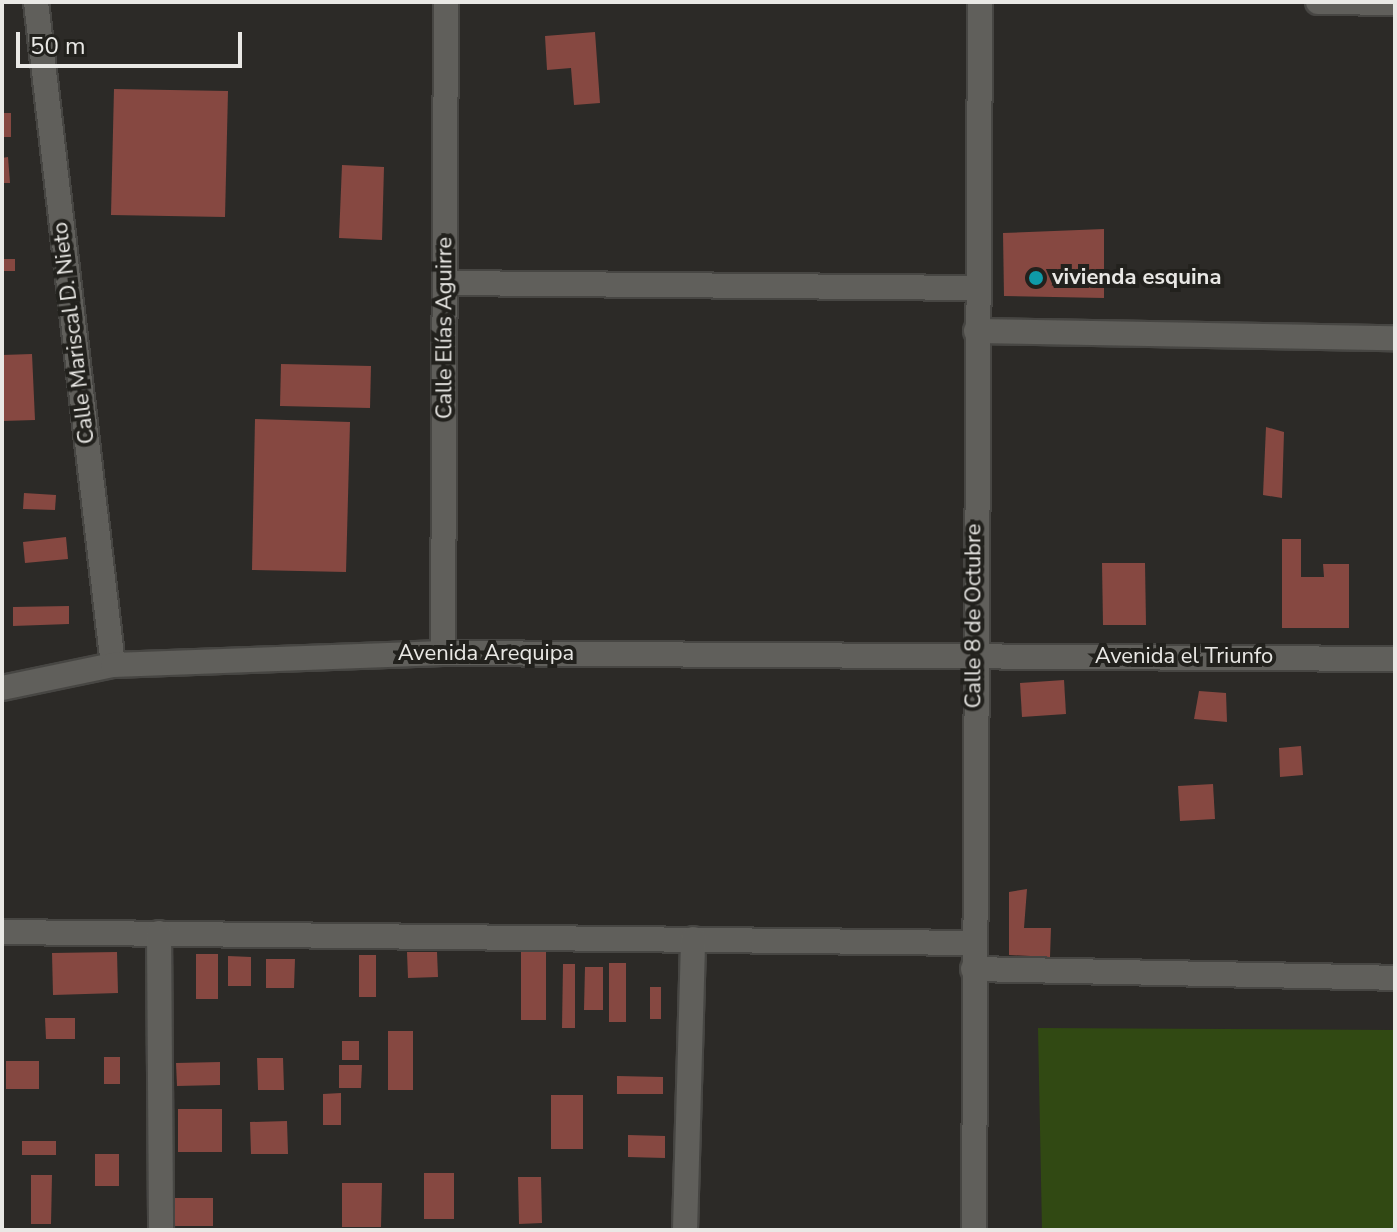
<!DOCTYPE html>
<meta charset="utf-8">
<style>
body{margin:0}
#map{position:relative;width:1397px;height:1232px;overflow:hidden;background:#2c2a27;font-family:"Nunito Sans",sans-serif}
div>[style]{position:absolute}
.green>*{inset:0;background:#314913}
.building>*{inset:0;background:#864841}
.roads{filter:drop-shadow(2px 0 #474643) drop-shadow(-2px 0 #474643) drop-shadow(0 2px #474643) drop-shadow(0 -2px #474643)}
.minor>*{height:24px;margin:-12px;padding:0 12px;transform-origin:12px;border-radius:12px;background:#605f5b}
.dots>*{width:22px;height:22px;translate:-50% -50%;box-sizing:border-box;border:4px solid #22211d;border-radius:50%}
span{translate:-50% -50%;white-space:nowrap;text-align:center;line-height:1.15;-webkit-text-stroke:8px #22211d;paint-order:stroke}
.poi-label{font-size:22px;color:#e9e8e5;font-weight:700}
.left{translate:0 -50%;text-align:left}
.street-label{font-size:22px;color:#e9e8e5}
.frame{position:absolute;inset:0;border:4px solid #e9e8e5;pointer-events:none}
.scale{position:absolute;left:16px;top:32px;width:226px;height:36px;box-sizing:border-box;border:4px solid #e9e8e5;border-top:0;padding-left:10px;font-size:24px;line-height:28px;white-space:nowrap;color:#e9e8e5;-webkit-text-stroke:6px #22211d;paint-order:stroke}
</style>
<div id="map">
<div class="green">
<div style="clip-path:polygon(1038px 1028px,1395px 1030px,1395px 1230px,1042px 1230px)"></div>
</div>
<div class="building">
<div style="clip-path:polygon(595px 32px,600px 103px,574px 105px,571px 68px,547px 70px,545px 36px)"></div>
<div style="clip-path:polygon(114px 89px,228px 91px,225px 217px,111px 215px)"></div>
<div style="clip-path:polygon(2px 113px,11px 113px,11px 137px,2px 137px)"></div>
<div style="clip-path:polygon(8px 157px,10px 183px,2px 183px,2px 158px)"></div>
<div style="clip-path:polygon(342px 165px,384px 167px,382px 240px,339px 238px)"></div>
<div style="clip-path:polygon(1104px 229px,1104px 298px,1004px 296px,1003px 233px)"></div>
<div style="clip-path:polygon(2px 259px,15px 259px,15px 271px,2px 271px)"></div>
<div style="clip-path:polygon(32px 354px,35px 420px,2px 421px,2px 355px)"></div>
<div style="clip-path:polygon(281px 364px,371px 366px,370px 408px,280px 406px)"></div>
<div style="clip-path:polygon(255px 419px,350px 422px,346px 572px,252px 570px)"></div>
<div style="clip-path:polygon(1266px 427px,1284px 432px,1282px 498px,1263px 495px)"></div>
<div style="clip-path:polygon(24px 493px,56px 495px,55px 510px,23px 509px)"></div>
<div style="clip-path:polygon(66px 537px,68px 559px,25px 563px,23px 542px)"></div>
<div style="clip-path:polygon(1282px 539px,1301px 539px,1301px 577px,1324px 577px,1323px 564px,1349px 564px,1349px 628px,1282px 628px)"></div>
<div style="clip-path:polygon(1102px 563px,1145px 563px,1146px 625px,1103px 625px)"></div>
<div style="clip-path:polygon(69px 606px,69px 624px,13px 626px,13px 607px)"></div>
<div style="clip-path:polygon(1064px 680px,1066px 714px,1022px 717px,1020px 683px)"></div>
<div style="clip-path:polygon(1199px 691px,1226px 693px,1227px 722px,1194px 719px)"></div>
<div style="clip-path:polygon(1301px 746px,1303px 775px,1280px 777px,1279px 748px)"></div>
<div style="clip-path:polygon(1213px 784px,1215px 819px,1180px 821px,1178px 786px)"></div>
<div style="clip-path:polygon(1027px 889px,1024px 928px,1051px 928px,1050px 957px,1009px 955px,1009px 892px)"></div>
<div style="clip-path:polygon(521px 949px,546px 949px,546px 1020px,521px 1020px)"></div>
<div style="clip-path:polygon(117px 952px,118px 993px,53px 995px,52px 953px)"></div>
<div style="clip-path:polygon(407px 952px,437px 952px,438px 977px,408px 978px)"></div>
<div style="clip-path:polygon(196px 954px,218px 954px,218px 999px,196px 999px)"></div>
<div style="clip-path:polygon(359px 955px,376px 955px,376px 997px,359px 997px)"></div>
<div style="clip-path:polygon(228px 956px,251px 957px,251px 986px,228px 986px)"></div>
<div style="clip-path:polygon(266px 959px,295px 959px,294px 988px,266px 988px)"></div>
<div style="clip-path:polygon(609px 963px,626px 963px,626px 1022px,609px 1022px)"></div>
<div style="clip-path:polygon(563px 964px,575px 964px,575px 1028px,562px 1028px)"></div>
<div style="clip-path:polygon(585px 967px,603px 967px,603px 1010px,584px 1010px)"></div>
<div style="clip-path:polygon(650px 987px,661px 987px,661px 1019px,650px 1019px)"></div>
<div style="clip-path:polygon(45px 1018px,75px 1018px,75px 1039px,46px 1039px)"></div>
<div style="clip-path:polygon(388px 1031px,413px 1031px,413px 1090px,388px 1090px)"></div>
<div style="clip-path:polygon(342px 1041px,359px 1041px,359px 1060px,342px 1060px)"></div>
<div style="clip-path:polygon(104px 1057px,120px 1057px,120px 1084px,104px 1084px)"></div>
<div style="clip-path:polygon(257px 1058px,283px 1058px,284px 1090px,258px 1090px)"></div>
<div style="clip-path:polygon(6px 1061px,39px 1061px,39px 1089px,6px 1089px)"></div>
<div style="clip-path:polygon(220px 1062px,220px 1085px,177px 1086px,176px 1063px)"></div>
<div style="clip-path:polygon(339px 1065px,362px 1065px,361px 1088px,339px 1088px)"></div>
<div style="clip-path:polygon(617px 1076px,663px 1077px,663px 1094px,617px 1094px)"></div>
<div style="clip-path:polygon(341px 1093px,341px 1125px,323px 1125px,323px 1094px)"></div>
<div style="clip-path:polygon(551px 1095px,583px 1095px,583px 1149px,551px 1149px)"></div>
<div style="clip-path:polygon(178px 1109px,222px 1109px,222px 1152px,178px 1152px)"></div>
<div style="clip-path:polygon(287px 1121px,288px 1154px,251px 1154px,250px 1122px)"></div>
<div style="clip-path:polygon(628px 1135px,665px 1136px,665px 1158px,628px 1157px)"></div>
<div style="clip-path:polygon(22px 1141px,56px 1141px,56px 1155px,22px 1155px)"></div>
<div style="clip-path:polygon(95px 1154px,119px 1154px,119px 1186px,95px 1186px)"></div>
<div style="clip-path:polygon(424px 1173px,454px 1173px,454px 1219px,424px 1219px)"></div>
<div style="clip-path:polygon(31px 1175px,52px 1175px,51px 1224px,31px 1224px)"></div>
<div style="clip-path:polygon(518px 1177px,541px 1177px,542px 1223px,519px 1224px)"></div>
<div style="clip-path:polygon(342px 1183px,382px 1183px,381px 1227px,342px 1227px)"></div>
<div style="clip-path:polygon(173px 1198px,213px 1198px,213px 1226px,173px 1226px)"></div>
</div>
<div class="roads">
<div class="minor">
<div style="left:36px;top:2px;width:667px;rotate:83.38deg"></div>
<div style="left:1318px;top:2px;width:77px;rotate:0.7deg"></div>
<div style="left:446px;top:283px;width:531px;rotate:0.54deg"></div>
<div style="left:976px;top:331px;width:419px;rotate:1deg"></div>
<div style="left:443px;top:653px;width:651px;rotate:-89.74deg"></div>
<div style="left:2px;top:688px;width:113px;rotate:-11.7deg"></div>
<div style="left:113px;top:665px;width:330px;rotate:-2.1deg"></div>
<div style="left:443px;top:653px;width:952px;rotate:0.36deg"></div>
<div style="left:2px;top:932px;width:971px;rotate:0.65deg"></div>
<div style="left:159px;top:933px;width:297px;rotate:89.6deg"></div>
<div style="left:973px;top:969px;width:422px;rotate:1.2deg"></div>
<div style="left:685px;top:1230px;width:291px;rotate:-88.4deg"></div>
<div style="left:974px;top:1230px;width:1228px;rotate:-89.72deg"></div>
</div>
</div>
<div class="dots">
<div style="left:1036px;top:278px;background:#0f9aa8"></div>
</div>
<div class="poi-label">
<span class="left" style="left:1052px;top:278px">vivienda esquina</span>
</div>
<div class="street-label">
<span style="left:445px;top:328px;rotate:-90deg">Calle Elías Aguirre</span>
<span style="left:74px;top:333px;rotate:-97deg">Calle Mariscal D. Nieto</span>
<span style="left:974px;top:616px;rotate:-90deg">Calle 8 de Octubre</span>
<span style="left:486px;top:654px">Avenida Arequipa</span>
<span style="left:1184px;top:657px">Avenida el Triunfo</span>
</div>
<div class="frame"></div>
<div class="scale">50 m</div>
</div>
